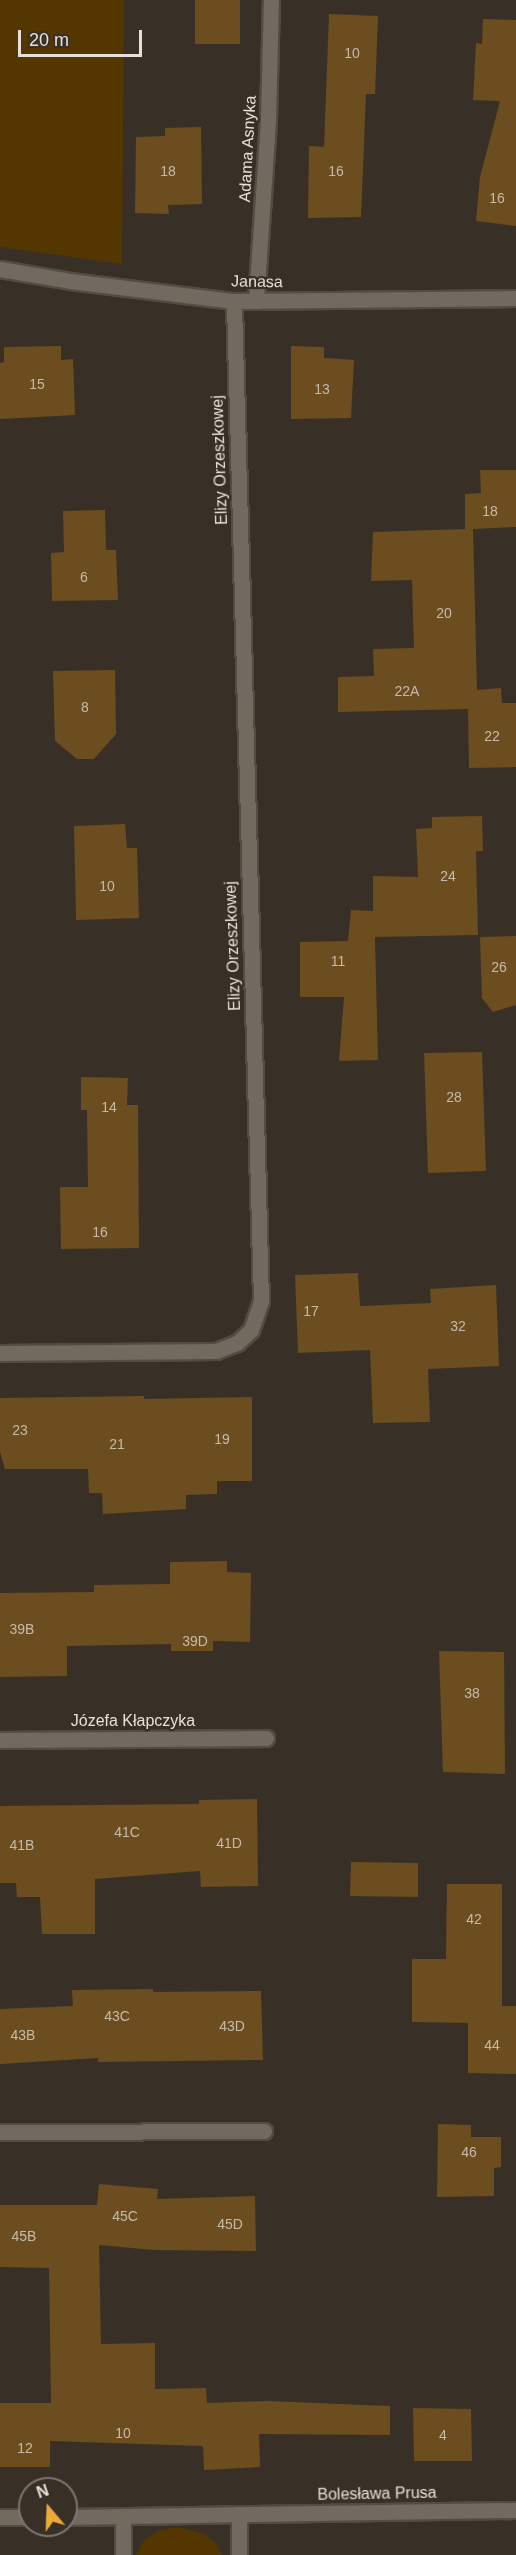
<!DOCTYPE html>
<meta charset="utf-8">
<style>
body{margin:0}
#map{position:relative;width:516px;height:2555px;overflow:hidden;background:#383026;font-family:Helvetica,sans-serif}
div>[style]{position:absolute}
.green>*{inset:0;background:#543600}
.building>*{inset:0;background:#6b4d1f}
.roads{filter:drop-shadow(2px 0 #524c44) drop-shadow(-2px 0 #524c44) drop-shadow(0 2px #524c44) drop-shadow(0 -2px #524c44)}
.street>*{height:15px;margin:-7.5px;padding:0 7.5px;transform-origin:7.5px;border-radius:7.5px;background:#726a5f}
span{translate:-50% -50%;white-space:nowrap;text-align:center;line-height:1.15;-webkit-text-stroke:4.5px #383026;paint-order:stroke}
.number-label{font-size:14px;color:#c6bbab}
.number-label span{-webkit-text-stroke-width:0}
.street-label{font-size:16px;color:#e5e0da}
.north{position:absolute;left:18px;top:2477px;width:60px;height:60px;box-sizing:border-box;background:#383026;border:2px solid #7d766e;border-radius:50%;rotate:341deg;font-size:16px;font-weight:700;line-height:24px;text-align:center;color:#e5e0da}
.north::after{content:'';display:block;margin:auto;width:21px;height:27px;background:#eaaa39;clip-path:polygon(50% 0,100% 100%,50% 72%,0 100%)}
.scale{position:absolute;left:18px;top:30px;width:124px;height:27px;box-sizing:border-box;border:3px solid #e5e0da;border-top:0;padding-left:8px;font-size:18px;line-height:21px;white-space:nowrap;color:#e5e0da;-webkit-text-stroke:4px #383026;paint-order:stroke}
</style>
<div id="map">
<div class="green">
<div style="clip-path:polygon(0 0,124px 0,122px 264px,0 247px)"></div>
<div style="clip-path:polygon(177px 2527px,202px 2533px,215px 2542px,222px 2555px,136px 2555px,145px 2539px,160px 2530px)"></div>
</div>
<div class="building">
<div style="clip-path:polygon(195px 0,240px 0,240px 44px,195px 44px)"></div>
<div style="clip-path:polygon(329px 14px,378px 16px,375px 94px,366px 94px,361px 217px,308px 218px,309px 146px,324px 147px)"></div>
<div style="clip-path:polygon(483px 19px,516px 20px,516px 226px,476px 221px,480px 177px,500px 101px,473px 100px,476px 43px,482px 44px)"></div>
<div style="clip-path:polygon(201px 127px,202px 204px,168px 205px,169px 214px,135px 213px,136px 137px,165px 136px,165px 128px)"></div>
<div style="clip-path:polygon(61px 346px,61px 360px,73px 359px,75px 415px,0 419px,0 363px,4px 362px,4px 347px)"></div>
<div style="clip-path:polygon(291px 346px,324px 347px,324px 358px,354px 360px,351px 418px,291px 419px)"></div>
<div style="clip-path:polygon(480px 470px,516px 470px,516px 527px,473px 529px,477px 690px,501px 688px,502px 703px,516px 703px,516px 767px,469px 768px,468px 709px,338px 712px,338px 677px,374px 676px,373px 649px,414px 648px,412px 580px,371px 581px,373px 532px,465px 529px,465px 494px,481px 493px)"></div>
<div style="clip-path:polygon(105px 510px,106px 550px,116px 550px,118px 600px,52px 601px,51px 553px,64px 552px,63px 511px)"></div>
<div style="clip-path:polygon(115px 670px,116px 734px,94px 759px,77px 759px,55px 741px,53px 671px)"></div>
<div style="clip-path:polygon(482px 816px,483px 851px,476px 851px,478px 935px,375px 937px,378px 1060px,339px 1061px,344px 997px,300px 997px,300px 942px,348px 941px,351px 910px,373px 911px,373px 876px,418px 877px,416px 829px,432px 828px,432px 817px)"></div>
<div style="clip-path:polygon(125px 824px,127px 848px,137px 848px,139px 918px,76px 920px,74px 826px)"></div>
<div style="clip-path:polygon(516px 936px,516px 1005px,493px 1012px,482px 998px,480px 937px)"></div>
<div style="clip-path:polygon(482px 1052px,486px 1171px,428px 1173px,424px 1053px)"></div>
<div style="clip-path:polygon(81px 1077px,128px 1078px,127px 1105px,138px 1105px,139px 1248px,61px 1249px,60px 1187px,88px 1187px,87px 1110px,81px 1110px)"></div>
<div style="clip-path:polygon(358px 1273px,360px 1306px,431px 1303px,430px 1289px,496px 1285px,499px 1366px,428px 1369px,430px 1422px,373px 1423px,370px 1350px,298px 1353px,295px 1275px)"></div>
<div style="clip-path:polygon(144px 1396px,144px 1399px,252px 1397px,252px 1481px,217px 1481px,217px 1494px,186px 1495px,186px 1509px,103px 1514px,102px 1493px,89px 1493px,88px 1469px,5px 1469px,0 1452px,0 1398px)"></div>
<div style="clip-path:polygon(227px 1561px,227px 1572px,251px 1573px,250px 1642px,213px 1641px,213px 1651px,171px 1651px,171px 1644px,67px 1646px,67px 1676px,0 1677px,0 1593px,94px 1592px,94px 1585px,170px 1584px,170px 1562px)"></div>
<div style="clip-path:polygon(439px 1651px,504px 1652px,505px 1774px,443px 1772px)"></div>
<div style="clip-path:polygon(257px 1799px,258px 1886px,201px 1887px,200px 1871px,95px 1879px,95px 1934px,42px 1934px,40px 1897px,17px 1897px,16px 1883px,0 1883px,0 1806px,199px 1804px,199px 1800px)"></div>
<div style="clip-path:polygon(351px 1862px,418px 1863px,418px 1897px,350px 1896px)"></div>
<div style="clip-path:polygon(447px 1884px,502px 1884px,502px 2006px,516px 2006px,516px 2074px,468px 2073px,468px 2023px,412px 2022px,412px 1959px,446px 1959px)"></div>
<div style="clip-path:polygon(153px 1989px,153px 1992px,261px 1991px,263px 2060px,98px 2062px,98px 2058px,0 2064px,0 2009px,73px 2006px,72px 1990px)"></div>
<div style="clip-path:polygon(438px 2124px,471px 2125px,471px 2137px,501px 2137px,501px 2167px,494px 2168px,494px 2196px,437px 2197px)"></div>
<div style="clip-path:polygon(99px 2184px,158px 2189px,157px 2199px,255px 2196px,256px 2251px,154px 2250px,99px 2245px,101px 2344px,155px 2343px,155px 2389px,206px 2388px,207px 2403px,267px 2401px,390px 2406px,390px 2435px,259px 2434px,260px 2467px,204px 2470px,203px 2446px,50px 2441px,50px 2467px,0 2467px,0 2403px,51px 2403px,49px 2268px,0 2267px,0 2205px,97px 2205px)"></div>
<div style="clip-path:polygon(413px 2408px,471px 2409px,472px 2461px,414px 2461px)"></div>
</div>
<div class="roads">
<div class="street">
<div style="left:0;top:269px;width:71px;rotate:9.7deg"></div>
<div style="left:70px;top:281px;width:165px;rotate:7deg"></div>
<div style="left:234px;top:301px;width:282px;rotate:-0.6deg"></div>
<div style="left:256px;top:301px;width:180px;rotate:-86.2deg"></div>
<div style="left:268px;top:121px;width:121px;rotate:-88.6deg"></div>
<div style="left:0;top:1353px;width:216px;rotate:-0.5deg"></div>
<div style="left:216px;top:1351px;width:22px;rotate:-21deg"></div>
<div style="left:237px;top:1343px;width:19px;rotate:-43deg"></div>
<div style="left:251px;top:1330px;width:31px;rotate:-71deg"></div>
<div style="left:261px;top:1301px;width:1000px;rotate:-91.55deg"></div>
<div style="left:0;top:1740px;width:266px;rotate:-0.4deg"></div>
<div style="left:0;top:2132px;width:264px;rotate:-0.2deg"></div>
<div style="left:239px;top:2514px;width:41px;rotate:90deg"></div>
<div style="left:123px;top:2516px;width:39px;rotate:90deg"></div>
<div style="left:0;top:2517px;width:30px"></div>
<div style="left:66px;top:2517px;width:450px;rotate:-0.9deg"></div>
</div>
</div>
<div class="number-label">
<span style="left:352px;top:53px">10</span>
<span style="left:168px;top:171px">18</span>
<span style="left:336px;top:171px">16</span>
<span style="left:497px;top:198px">16</span>
<span style="left:37px;top:384px">15</span>
<span style="left:322px;top:389px">13</span>
<span style="left:490px;top:511px">18</span>
<span style="left:84px;top:577px">6</span>
<span style="left:444px;top:613px">20</span>
<span style="left:407px;top:691px">22A</span>
<span style="left:85px;top:707px">8</span>
<span style="left:492px;top:736px">22</span>
<span style="left:448px;top:876px">24</span>
<span style="left:107px;top:886px">10</span>
<span style="left:338px;top:961px">11</span>
<span style="left:499px;top:967px">26</span>
<span style="left:454px;top:1097px">28</span>
<span style="left:109px;top:1107px">14</span>
<span style="left:100px;top:1232px">16</span>
<span style="left:311px;top:1311px">17</span>
<span style="left:458px;top:1326px">32</span>
<span style="left:20px;top:1430px">23</span>
<span style="left:222px;top:1439px">19</span>
<span style="left:117px;top:1444px">21</span>
<span style="left:22px;top:1629px">39B</span>
<span style="left:195px;top:1641px">39D</span>
<span style="left:472px;top:1693px">38</span>
<span style="left:127px;top:1832px">41C</span>
<span style="left:229px;top:1843px">41D</span>
<span style="left:22px;top:1845px">41B</span>
<span style="left:474px;top:1919px">42</span>
<span style="left:117px;top:2016px">43C</span>
<span style="left:232px;top:2026px">43D</span>
<span style="left:23px;top:2035px">43B</span>
<span style="left:492px;top:2045px">44</span>
<span style="left:469px;top:2152px">46</span>
<span style="left:125px;top:2216px">45C</span>
<span style="left:230px;top:2224px">45D</span>
<span style="left:24px;top:2236px">45B</span>
<span style="left:123px;top:2433px">10</span>
<span style="left:443px;top:2435px">4</span>
<span style="left:25px;top:2448px">12</span>
</div>
<div class="street-label">
<span style="left:248px;top:149px;rotate:-87deg">Adama Asnyka</span>
<span style="left:257px;top:282px;rotate:1deg">Janasa</span>
<span style="left:220px;top:460px;rotate:-92deg">Elizy Orzeszkowej</span>
<span style="left:233px;top:946px;rotate:-92deg">Elizy Orzeszkowej</span>
<span style="left:133px;top:1721px">Józefa Kłapczyka</span>
<span style="left:377px;top:2494px;rotate:-1deg">Bolesława Prusa</span>
</div>
<div class="north">N</div>
<div class="scale">20 m</div>
</div>
